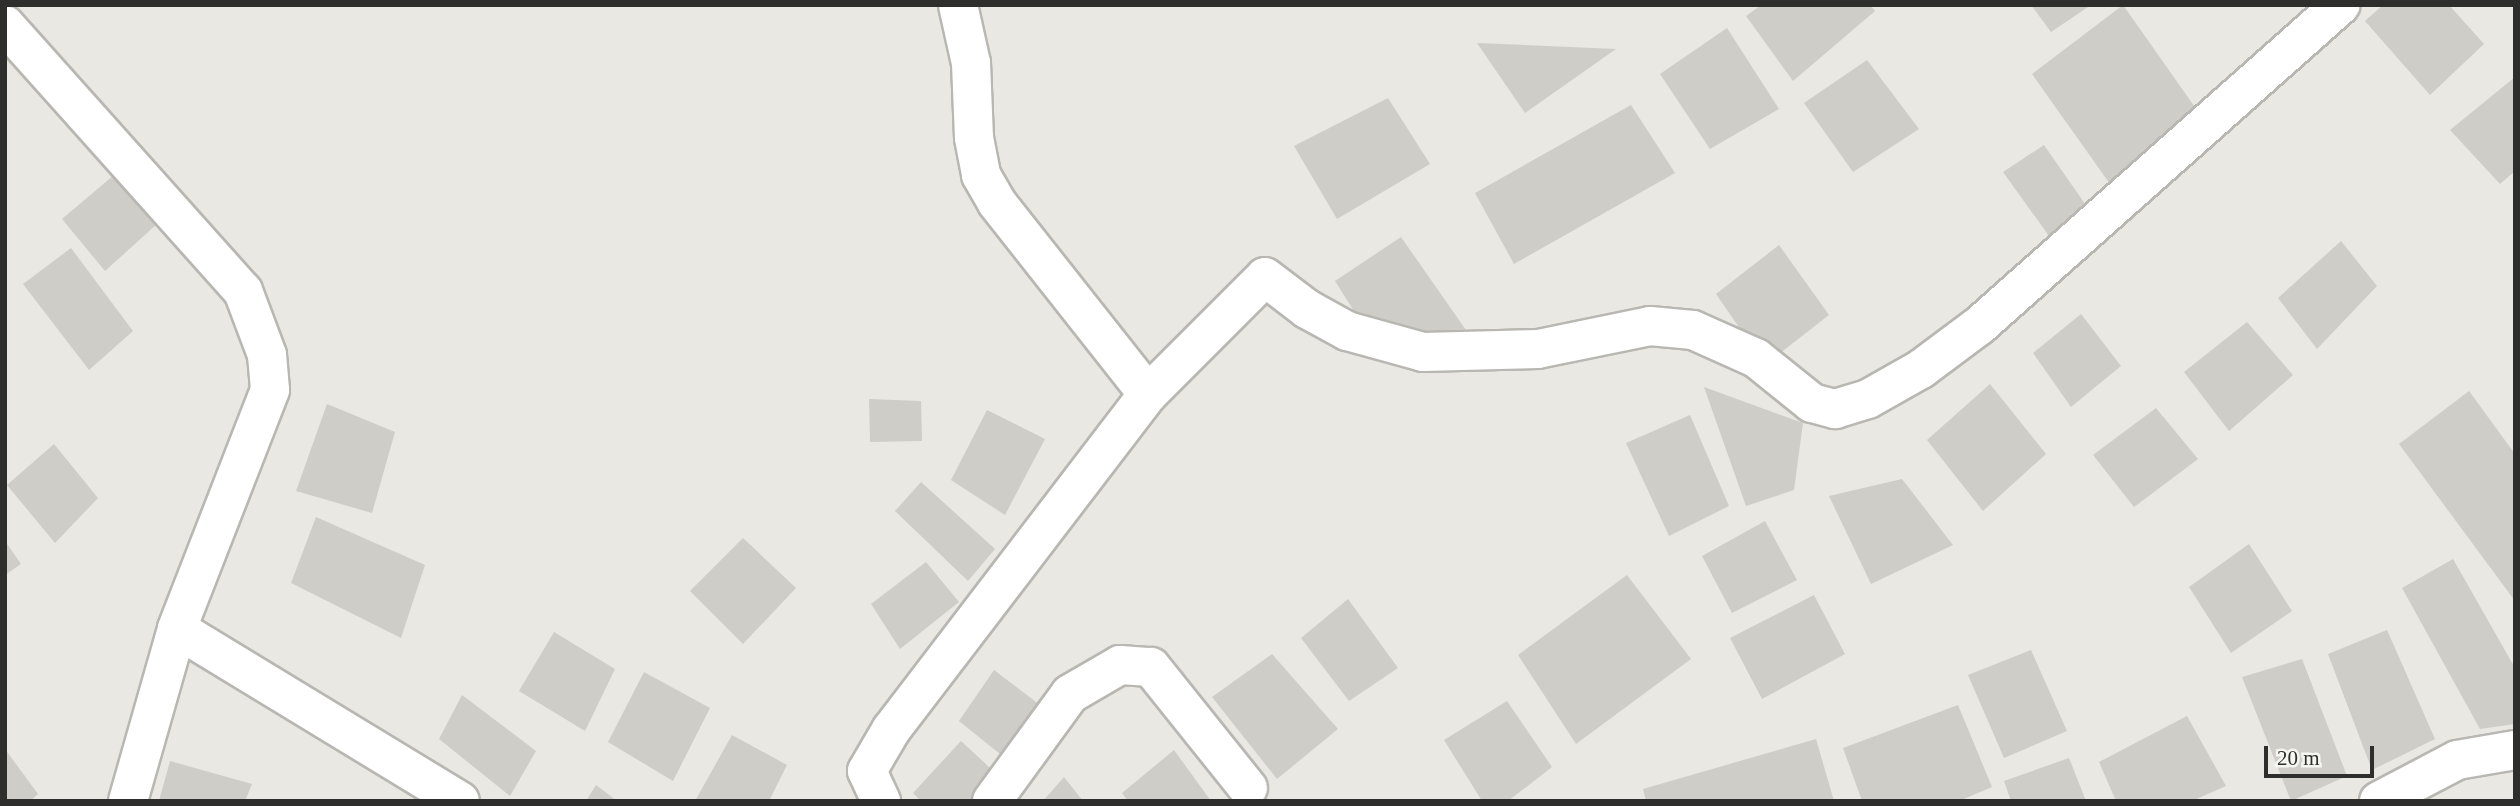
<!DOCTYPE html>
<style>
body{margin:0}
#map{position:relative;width:2520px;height:806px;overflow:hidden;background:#e9e8e3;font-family:Georgia,serif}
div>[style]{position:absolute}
.building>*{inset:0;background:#cecdc8}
.roads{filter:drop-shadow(2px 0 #b8b7b2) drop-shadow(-2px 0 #b8b7b2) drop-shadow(0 2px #b8b7b2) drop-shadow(0 -2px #b8b7b2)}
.minor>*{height:38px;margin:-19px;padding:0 19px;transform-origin:19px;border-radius:19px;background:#fff}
span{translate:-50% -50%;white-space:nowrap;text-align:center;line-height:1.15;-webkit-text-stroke:6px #f6f6f1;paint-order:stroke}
.frame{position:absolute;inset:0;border:7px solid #2e2e2c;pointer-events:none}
.scale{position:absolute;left:2264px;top:746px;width:110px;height:32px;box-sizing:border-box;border:4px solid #2e2e2c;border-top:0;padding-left:9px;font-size:21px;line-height:24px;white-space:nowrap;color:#2e2e2c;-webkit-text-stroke:5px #f6f6f1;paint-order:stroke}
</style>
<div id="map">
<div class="building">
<div style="clip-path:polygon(1761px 5px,1870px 5px,1875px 11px,1793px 81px,1746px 16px)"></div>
<div style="clip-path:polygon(2031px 5px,2091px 5px,2051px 32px)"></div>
<div style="clip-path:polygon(2123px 5px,2204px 120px,2110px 184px,2032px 74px)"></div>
<div style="clip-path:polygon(2383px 5px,2449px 5px,2484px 44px,2430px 95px,2365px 21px)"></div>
<div style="clip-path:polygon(1727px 28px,1779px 109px,1710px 149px,1660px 74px)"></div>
<div style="clip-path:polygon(1477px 43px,1616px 49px,1525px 113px)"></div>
<div style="clip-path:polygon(1867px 60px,1919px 129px,1853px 172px,1804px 103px)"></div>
<div style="clip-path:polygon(2515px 77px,2515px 171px,2500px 184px,2450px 130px)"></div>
<div style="clip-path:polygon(1388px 98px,1430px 164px,1337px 219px,1294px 146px)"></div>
<div style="clip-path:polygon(1631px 105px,1675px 173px,1514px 264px,1475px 193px)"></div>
<div style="clip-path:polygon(2044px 145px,2090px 211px,2054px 243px,2003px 172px)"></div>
<div style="clip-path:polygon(114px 175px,157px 224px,105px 271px,62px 219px)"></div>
<div style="clip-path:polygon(1401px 237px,1466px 330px,1371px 338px,1335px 281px)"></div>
<div style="clip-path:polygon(2341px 241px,2377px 286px,2317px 349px,2278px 298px)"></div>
<div style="clip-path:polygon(1779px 245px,1829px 315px,1765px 365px,1716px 294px)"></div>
<div style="clip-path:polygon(71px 248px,133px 331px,89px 370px,23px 284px)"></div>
<div style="clip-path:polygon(2081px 314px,2121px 366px,2071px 407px,2033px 353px)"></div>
<div style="clip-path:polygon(2247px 322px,2293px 375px,2229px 431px,2184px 372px)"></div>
<div style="clip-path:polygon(1990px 384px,2046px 454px,1983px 511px,1927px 440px)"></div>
<div style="clip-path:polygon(1704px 387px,1803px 423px,1794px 490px,1746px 506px)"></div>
<div style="clip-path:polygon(2469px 391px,2515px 454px,2515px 601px,2399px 444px)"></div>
<div style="clip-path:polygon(869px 399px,921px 401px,922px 441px,870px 442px)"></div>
<div style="clip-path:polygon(327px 404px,395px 432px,372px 513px,296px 491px)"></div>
<div style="clip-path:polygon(2156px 408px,2198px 459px,2134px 507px,2093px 455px)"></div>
<div style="clip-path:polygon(987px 410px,1045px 439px,1005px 515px,951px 480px)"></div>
<div style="clip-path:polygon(1690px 415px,1729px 506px,1669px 536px,1626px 443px)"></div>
<div style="clip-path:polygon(54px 444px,98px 498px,55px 543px,7px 485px)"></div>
<div style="clip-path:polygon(1902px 479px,1953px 545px,1871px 584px,1829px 496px)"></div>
<div style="clip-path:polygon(921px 482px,995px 549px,968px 581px,895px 511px)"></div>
<div style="clip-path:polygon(316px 517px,425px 565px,401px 638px,291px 583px)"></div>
<div style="clip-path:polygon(1765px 521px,1797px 580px,1732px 613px,1702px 556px)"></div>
<div style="clip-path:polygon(743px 538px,796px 588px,743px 644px,690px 591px)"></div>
<div style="clip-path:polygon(5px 541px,21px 564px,5px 575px)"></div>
<div style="clip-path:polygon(2249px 544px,2292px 611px,2231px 653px,2189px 587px)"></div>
<div style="clip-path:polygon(2453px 559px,2515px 668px,2515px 724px,2480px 729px,2402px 588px)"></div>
<div style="clip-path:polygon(926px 562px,959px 602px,900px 649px,871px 604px)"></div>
<div style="clip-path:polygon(1627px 575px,1691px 659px,1576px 744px,1518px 655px)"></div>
<div style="clip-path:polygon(1814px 595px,1845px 654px,1762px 699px,1730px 638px)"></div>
<div style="clip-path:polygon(1348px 599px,1398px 668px,1349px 701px,1301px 638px)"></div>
<div style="clip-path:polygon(2387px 630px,2435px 739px,2372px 770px,2328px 654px)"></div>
<div style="clip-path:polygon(554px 632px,615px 669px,585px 731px,519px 691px)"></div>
<div style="clip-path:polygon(2031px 650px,2067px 731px,2004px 758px,1968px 675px)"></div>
<div style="clip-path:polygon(1272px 654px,1338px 729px,1277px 779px,1212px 697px)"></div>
<div style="clip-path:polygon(2302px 659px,2347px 776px,2291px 801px,2242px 677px)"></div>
<div style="clip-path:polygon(994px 670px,1040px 705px,1005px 758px,959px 721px)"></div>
<div style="clip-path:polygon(644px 672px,710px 708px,673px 781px,608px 742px)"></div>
<div style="clip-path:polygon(462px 695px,536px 751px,510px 796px,439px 739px)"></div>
<div style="clip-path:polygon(1507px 701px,1552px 767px,1508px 801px,1482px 801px,1444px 740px)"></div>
<div style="clip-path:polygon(1958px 705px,1992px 787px,1959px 801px,1862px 801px,1843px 748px)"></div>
<div style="clip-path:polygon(2187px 716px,2226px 786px,2192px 801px,2116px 801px,2099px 762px)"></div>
<div style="clip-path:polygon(732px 735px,787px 765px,769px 801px,695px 801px)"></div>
<div style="clip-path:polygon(1816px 739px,1834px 801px,1646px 801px,1643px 789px)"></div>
<div style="clip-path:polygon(961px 741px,1001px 778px,978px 801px,921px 801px,913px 793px)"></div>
<div style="clip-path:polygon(5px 749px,38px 794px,30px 801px,5px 801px)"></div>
<div style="clip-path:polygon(1174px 750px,1211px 801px,1128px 801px,1122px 793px)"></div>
<div style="clip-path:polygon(2069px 758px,2086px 801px,2011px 801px,2004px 781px)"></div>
<div style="clip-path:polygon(170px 761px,252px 784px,245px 801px,159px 801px)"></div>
<div style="clip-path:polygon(1064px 777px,1083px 801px,1043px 801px)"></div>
<div style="clip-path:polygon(596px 785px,617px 801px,586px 801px)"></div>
</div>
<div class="roads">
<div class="minor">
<div style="left:958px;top:5px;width:59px;rotate:77.4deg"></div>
<div style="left:971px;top:63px;width:75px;rotate:87.7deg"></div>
<div style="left:974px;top:138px;width:38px;rotate:79deg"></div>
<div style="left:981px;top:175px;width:32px;rotate:60deg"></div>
<div style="left:997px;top:203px;width:243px;rotate:51.7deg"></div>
<div style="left:5px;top:25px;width:357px;rotate:48.2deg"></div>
<div style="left:243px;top:291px;width:68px;rotate:69.4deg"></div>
<div style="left:267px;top:355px;width:35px;rotate:85deg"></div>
<div style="left:270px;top:390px;width:256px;rotate:111.3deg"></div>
<div style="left:177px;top:629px;width:179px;rotate:105.9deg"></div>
<div style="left:177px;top:629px;width:331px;rotate:31.3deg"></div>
<div style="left:881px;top:801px;width:33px;rotate:-115deg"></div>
<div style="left:867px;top:771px;width:48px;rotate:-59.7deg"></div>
<div style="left:891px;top:730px;width:423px;rotate:-52.6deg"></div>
<div style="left:1148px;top:394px;width:165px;rotate:-45deg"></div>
<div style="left:1265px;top:277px;width:53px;rotate:37.3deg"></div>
<div style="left:1307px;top:309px;width:46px;rotate:28.8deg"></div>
<div style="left:1347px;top:331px;width:79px;rotate:15.4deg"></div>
<div style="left:1423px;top:352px;width:115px;rotate:-1.5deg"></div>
<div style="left:1538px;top:349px;width:114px;rotate:-11.6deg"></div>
<div style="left:1650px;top:326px;width:43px;rotate:5.3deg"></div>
<div style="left:1693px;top:330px;width:69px;rotate:24deg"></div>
<div style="left:1756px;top:358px;width:72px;rotate:38.8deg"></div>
<div style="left:1812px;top:403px;width:24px;rotate:15deg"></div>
<div style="left:1835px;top:409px;width:34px;rotate:-17deg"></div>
<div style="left:1868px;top:399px;width:61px;rotate:-29.5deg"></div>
<div style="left:1921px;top:369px;width:74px;rotate:-36.7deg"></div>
<div style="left:1980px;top:325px;width:482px;rotate:-41.6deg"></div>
<div style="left:992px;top:801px;width:132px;rotate:-53.9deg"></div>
<div style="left:1070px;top:694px;width:58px;rotate:-30.1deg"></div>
<div style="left:1120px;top:665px;width:31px;rotate:4deg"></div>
<div style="left:1151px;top:667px;width:155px;rotate:51.3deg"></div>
<div style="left:2379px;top:801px;width:88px;rotate:-27.7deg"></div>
<div style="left:2457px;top:760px;width:59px;rotate:-9.8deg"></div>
</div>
</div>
<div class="frame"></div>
<div class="scale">20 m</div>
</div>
